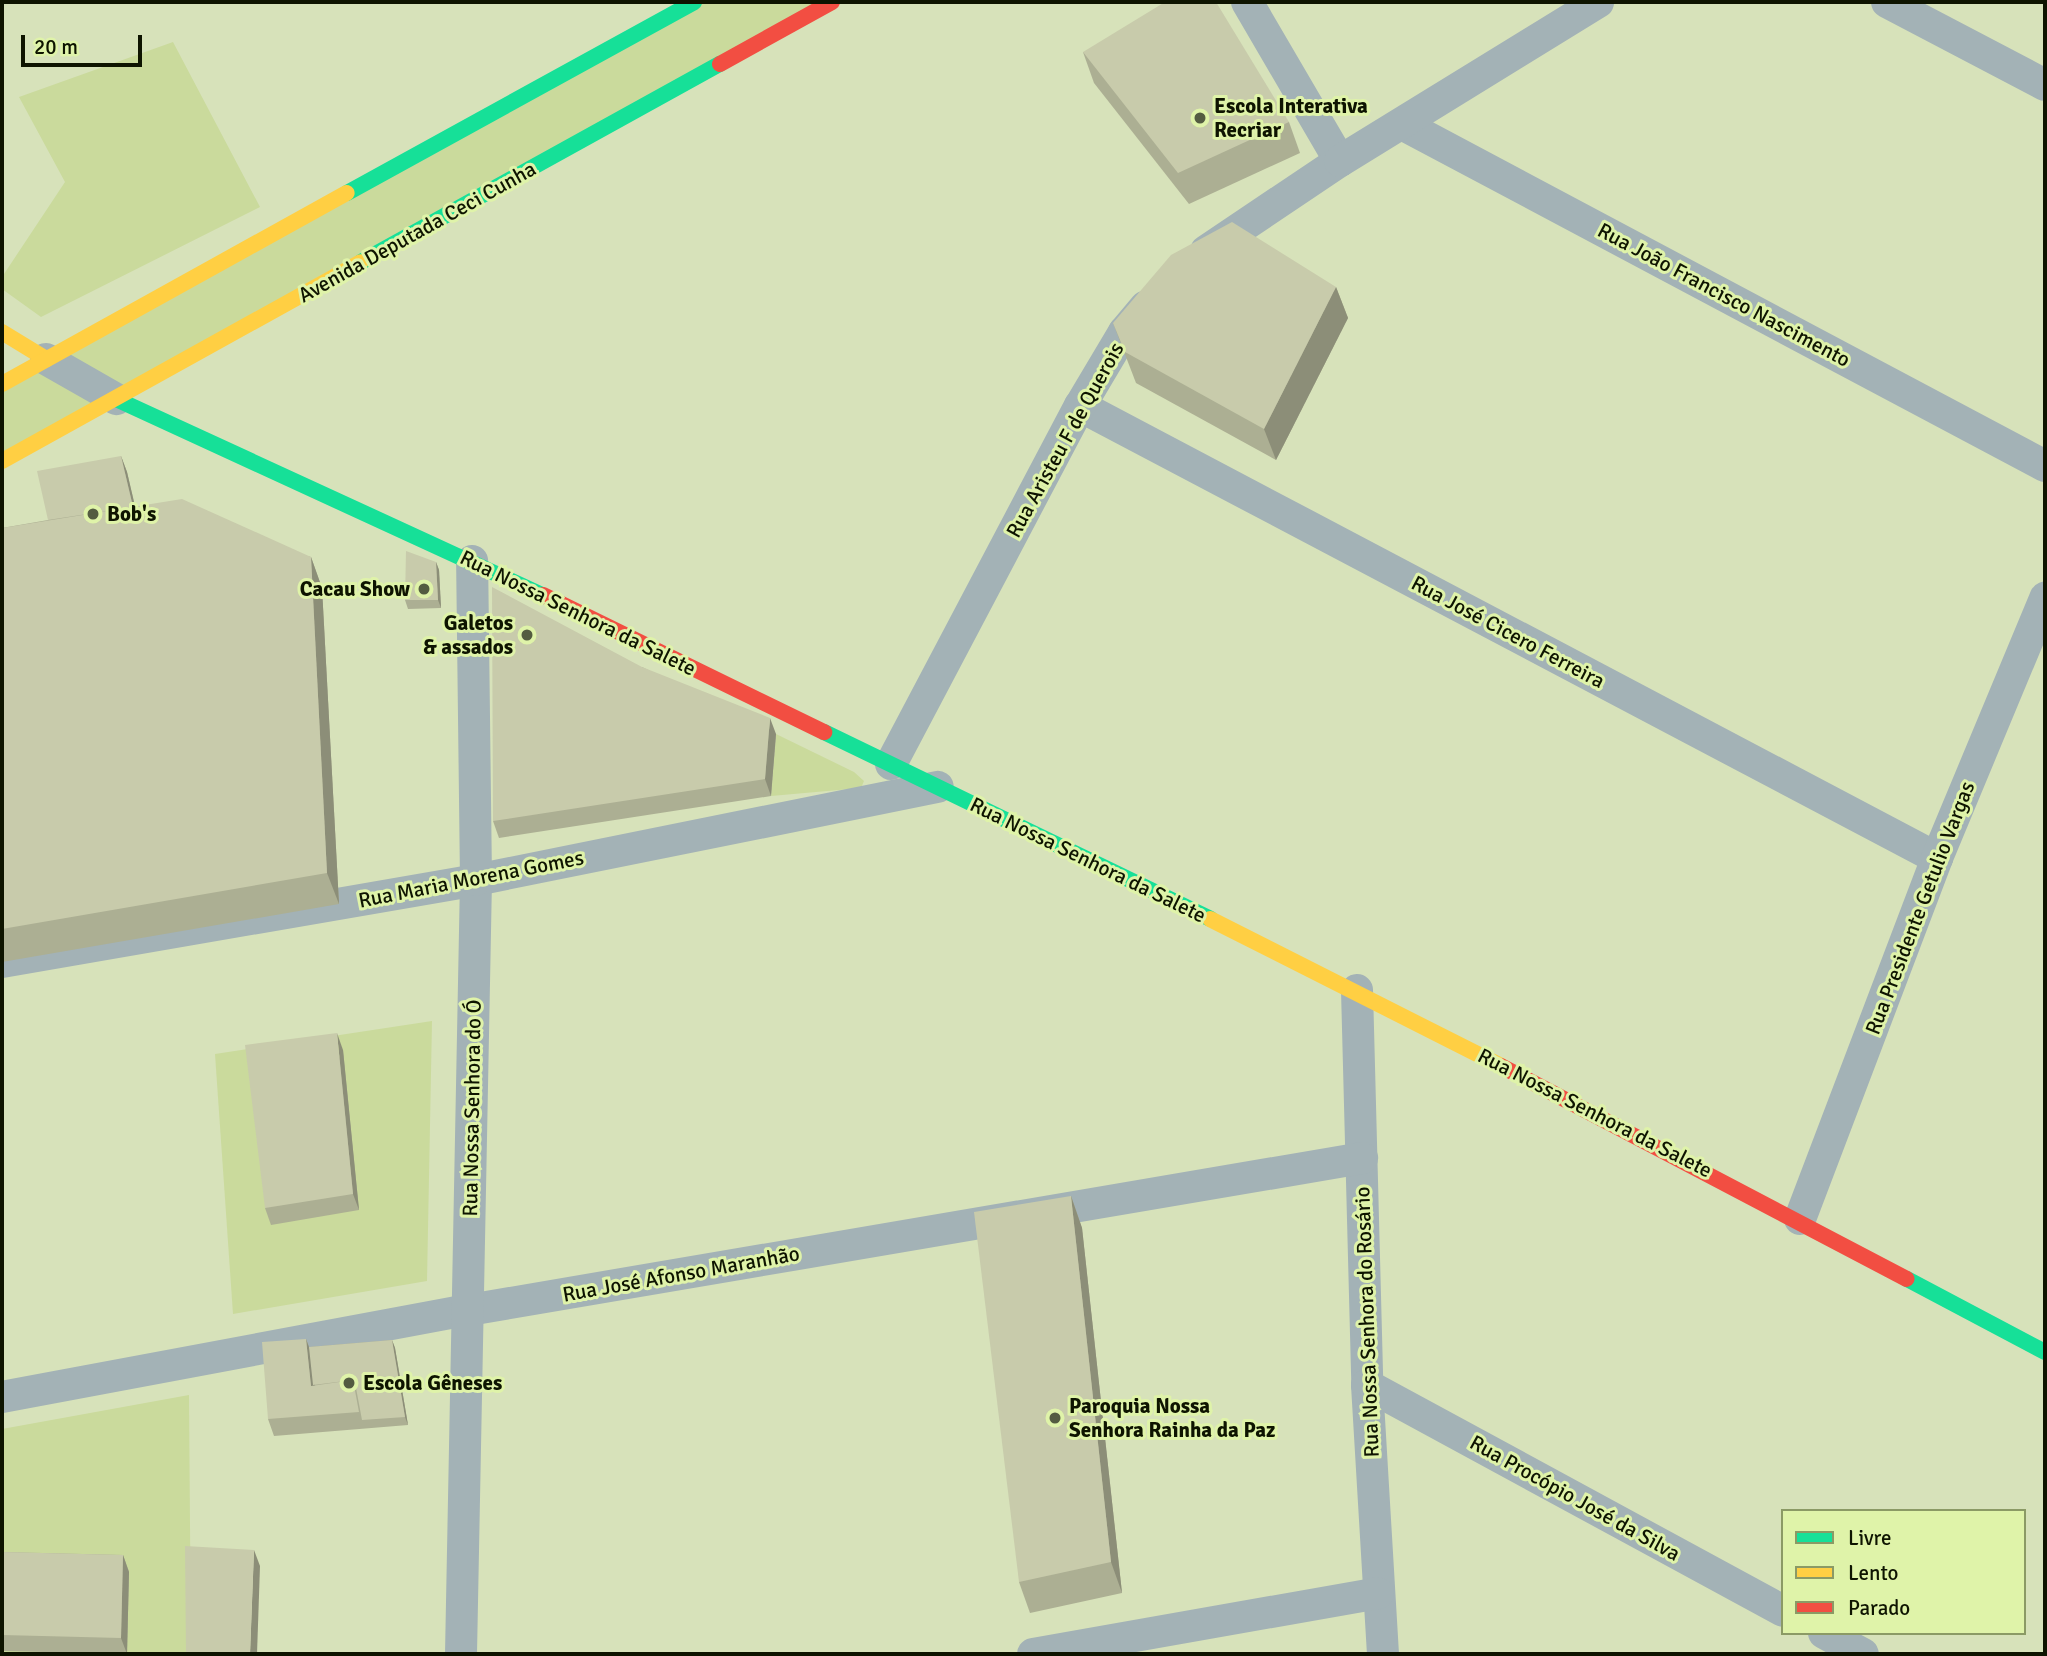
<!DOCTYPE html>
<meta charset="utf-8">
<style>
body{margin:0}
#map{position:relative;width:2047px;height:1656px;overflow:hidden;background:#d7e2ba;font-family:Signika,sans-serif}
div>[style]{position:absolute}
.green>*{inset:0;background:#cada9c}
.street>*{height:32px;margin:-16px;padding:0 16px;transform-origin:16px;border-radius:16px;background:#a3b2b6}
.fast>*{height:16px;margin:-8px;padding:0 8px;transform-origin:8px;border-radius:8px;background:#16e098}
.slow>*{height:16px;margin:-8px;padding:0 8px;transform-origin:8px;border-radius:8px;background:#ffcf43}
.jam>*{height:16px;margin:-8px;padding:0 8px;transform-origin:8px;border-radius:8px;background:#f24e42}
.wall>*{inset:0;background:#acaf93}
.shaded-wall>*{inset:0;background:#8c8e78}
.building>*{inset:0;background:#c8cbab}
.dots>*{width:19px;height:19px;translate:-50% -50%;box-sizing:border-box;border:4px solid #dff3a9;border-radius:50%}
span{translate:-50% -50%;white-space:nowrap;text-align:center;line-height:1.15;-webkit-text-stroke:6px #dff3a9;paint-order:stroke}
.poi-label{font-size:21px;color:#0e1400;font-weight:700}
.left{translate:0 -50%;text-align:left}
.right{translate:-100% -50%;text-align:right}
.street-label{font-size:21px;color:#0e1400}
.frame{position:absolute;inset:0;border:4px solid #0e1400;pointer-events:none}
.legend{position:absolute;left:1781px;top:1509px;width:245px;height:126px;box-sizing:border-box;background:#dff3a9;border:2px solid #8b9a65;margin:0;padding:9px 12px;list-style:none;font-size:21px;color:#0e1400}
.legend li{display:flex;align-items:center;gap:14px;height:35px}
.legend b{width:35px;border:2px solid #8b9a65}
.scale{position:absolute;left:21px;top:35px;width:121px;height:32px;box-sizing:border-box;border:4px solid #0e1400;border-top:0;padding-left:9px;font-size:21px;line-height:24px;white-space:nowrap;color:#0e1400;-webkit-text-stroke:5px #dff3a9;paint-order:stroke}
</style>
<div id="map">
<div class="green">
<div style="clip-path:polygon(694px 2px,832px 2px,2px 461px,2px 384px)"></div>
<div style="clip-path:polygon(173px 42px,260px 207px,41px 317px,2px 289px,2px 277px,65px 182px,19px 97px)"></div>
<div style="clip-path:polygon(776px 734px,854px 772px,864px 781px,861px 788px,771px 796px)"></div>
<div style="clip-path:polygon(432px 1021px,427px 1281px,233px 1314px,215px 1054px)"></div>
<div style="clip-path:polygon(189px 1395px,191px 1654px,2px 1654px,2px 1429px)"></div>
</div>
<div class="street">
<div style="left:1247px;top:2px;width:184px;rotate:59.7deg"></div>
<div style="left:1887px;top:2px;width:178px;rotate:27.7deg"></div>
<div style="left:1402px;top:124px;width:728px;rotate:28.01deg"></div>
<div style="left:1206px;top:251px;width:161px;rotate:-33.9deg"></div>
<div style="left:1340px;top:161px;width:303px;rotate:-31.6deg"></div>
<div style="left:46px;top:359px;width:81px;rotate:29.7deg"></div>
<div style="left:1080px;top:406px;width:969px;rotate:27.81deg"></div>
<div style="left:891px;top:764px;width:405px;rotate:-62.2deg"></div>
<div style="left:1080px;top:406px;width:86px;rotate:-59.3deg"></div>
<div style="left:1124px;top:332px;width:33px;rotate:-50deg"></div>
<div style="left:2px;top:962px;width:481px;rotate:-9.8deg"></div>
<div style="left:476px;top:880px;width:471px;rotate:-11.4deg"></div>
<div style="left:1357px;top:990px;width:395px;rotate:88.5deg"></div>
<div style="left:1367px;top:1385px;width:269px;rotate:86.6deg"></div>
<div style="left:1800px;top:1219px;width:386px;rotate:-69.2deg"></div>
<div style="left:1937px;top:858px;width:282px;rotate:-67.4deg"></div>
<div style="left:1367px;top:1385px;width:473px;rotate:28.5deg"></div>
<div style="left:2px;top:1397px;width:475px;rotate:-10.6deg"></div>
<div style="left:469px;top:1310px;width:906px;rotate:-9.66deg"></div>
<div style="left:1824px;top:1633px;width:44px;rotate:28.3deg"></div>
<div style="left:461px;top:1654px;width:774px;rotate:-88.89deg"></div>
<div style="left:476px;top:880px;width:319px;rotate:-90.7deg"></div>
<div style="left:1033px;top:1654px;width:350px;rotate:-10deg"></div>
</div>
<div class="fast">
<div style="left:347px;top:193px;width:396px;rotate:-28.8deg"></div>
<div style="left:361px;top:262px;width:410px;rotate:-28.9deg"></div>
<div style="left:116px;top:399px;width:470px;rotate:24.7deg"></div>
<div style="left:824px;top:732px;width:429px;rotate:25.8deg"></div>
<div style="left:1907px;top:1279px;width:156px;rotate:27.9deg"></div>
</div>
<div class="slow">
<div style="left:2px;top:332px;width:52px;rotate:31.5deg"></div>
<div style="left:2px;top:384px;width:394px;rotate:-29deg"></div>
<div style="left:2px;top:461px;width:410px;rotate:-29deg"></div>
<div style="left:1210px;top:919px;width:326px;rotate:26.8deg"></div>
</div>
<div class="jam">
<div style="left:720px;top:64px;width:128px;rotate:-29deg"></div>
<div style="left:543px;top:595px;width:313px;rotate:26deg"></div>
<div style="left:1501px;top:1066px;width:458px;rotate:27.7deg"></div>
</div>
<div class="wall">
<div style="clip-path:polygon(1083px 52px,1289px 122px,1300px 153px,1189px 204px,1094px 83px)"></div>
<div style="clip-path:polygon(1336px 287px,1348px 318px,1276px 460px,1136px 383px,1113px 323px)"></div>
<div style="clip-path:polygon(121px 456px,127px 472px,135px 507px,311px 557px,322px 588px,339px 904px,2px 962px,2px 528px,48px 520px)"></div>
<div style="clip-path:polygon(436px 562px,439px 570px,441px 608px,408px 609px,405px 600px)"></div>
<div style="clip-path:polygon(642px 667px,776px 734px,771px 796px,499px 838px,493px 821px)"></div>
<div style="clip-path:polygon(343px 1050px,359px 1210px,271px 1225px,265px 1208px)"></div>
<div style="clip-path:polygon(1071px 1196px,1082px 1228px,1122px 1593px,1030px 1613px,1019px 1582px)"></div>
<div style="clip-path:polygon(306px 1339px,309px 1347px,392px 1340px,395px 1348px,408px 1425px,274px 1436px,268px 1419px)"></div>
<div style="clip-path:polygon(2px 1552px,123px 1555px,129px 1572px,127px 1654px,2px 1651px)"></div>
</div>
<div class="shaded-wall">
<div style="clip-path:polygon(1336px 287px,1348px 318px,1276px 460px,1264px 429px)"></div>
<div style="clip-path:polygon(121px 456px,127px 472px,143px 540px,137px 524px)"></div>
<div style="clip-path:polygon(311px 557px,322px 588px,339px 904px,327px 873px)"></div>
<div style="clip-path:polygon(436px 562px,439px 570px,441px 608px,438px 600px)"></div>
<div style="clip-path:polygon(770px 718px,776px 734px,771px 796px,765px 779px)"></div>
<div style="clip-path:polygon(337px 1033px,343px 1050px,359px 1210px,353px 1194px)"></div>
<div style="clip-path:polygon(1071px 1196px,1082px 1228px,1122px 1593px,1111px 1562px)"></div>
<div style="clip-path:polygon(306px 1339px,312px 1355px,316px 1394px,311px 1386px)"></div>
<div style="clip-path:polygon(392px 1340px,395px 1348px,408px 1425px,405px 1417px)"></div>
<div style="clip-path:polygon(254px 1550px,260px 1566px,257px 1654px,250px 1654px)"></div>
<div style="clip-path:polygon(123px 1555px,129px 1572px,127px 1654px,121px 1638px)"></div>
</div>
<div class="building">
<div style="clip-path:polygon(1165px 2px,1216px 2px,1289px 122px,1178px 173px,1083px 52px)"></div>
<div style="clip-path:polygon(1232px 222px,1336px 287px,1264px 429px,1125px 352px,1113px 323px,1171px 255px)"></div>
<div style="clip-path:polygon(121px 456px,133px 507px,48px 520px,37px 471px)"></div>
<div style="clip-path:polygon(182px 499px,311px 557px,327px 873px,2px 929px,2px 528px)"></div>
<div style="clip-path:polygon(406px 551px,436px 562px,438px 600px,405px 600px)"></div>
<div style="clip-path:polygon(492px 587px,642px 667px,770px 718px,765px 779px,493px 821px)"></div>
<div style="clip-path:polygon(337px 1033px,353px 1194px,265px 1208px,245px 1045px)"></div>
<div style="clip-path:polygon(1071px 1196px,1111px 1562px,1019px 1582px,974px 1212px)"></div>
<div style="clip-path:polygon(306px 1339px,311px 1386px,353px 1380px,359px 1412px,268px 1419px,262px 1342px)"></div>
<div style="clip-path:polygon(392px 1340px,405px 1417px,362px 1420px,356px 1388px,353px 1380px,313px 1385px,309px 1347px)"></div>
<div style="clip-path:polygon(185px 1546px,254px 1550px,250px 1654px,186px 1654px)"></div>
<div style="clip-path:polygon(2px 1552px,123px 1555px,121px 1638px,2px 1635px)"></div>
</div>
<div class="dots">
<div style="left:1200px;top:118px;background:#545c41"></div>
<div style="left:93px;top:514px;background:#545c41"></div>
<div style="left:424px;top:589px;background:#545c41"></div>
<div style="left:527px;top:635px;background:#545c41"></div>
<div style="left:349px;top:1383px;background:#545c41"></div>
<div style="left:1055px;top:1418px;background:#545c41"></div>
</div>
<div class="poi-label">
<span class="left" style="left:1214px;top:118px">Escola Interativa<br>Recriar</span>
<span class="left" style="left:107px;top:514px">Bob's</span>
<span class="right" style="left:410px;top:589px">Cacau Show</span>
<span class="right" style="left:513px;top:635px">Galetos<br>&amp; assados</span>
<span class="left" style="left:363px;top:1383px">Escola Gêneses</span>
<span class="left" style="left:1069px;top:1418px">Paroquia Nossa<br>Senhora Rainha da Paz</span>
</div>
<div class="street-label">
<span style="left:417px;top:232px;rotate:-29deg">Avenida Deputada Ceci Cunha</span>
<span style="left:1724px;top:295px;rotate:28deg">Rua João Francisco Nascimento</span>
<span style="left:1065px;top:440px;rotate:-61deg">Rua Aristeu F de Querois</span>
<span style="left:578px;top:613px;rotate:26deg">Rua Nossa Senhora da Salete</span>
<span style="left:1508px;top:632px;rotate:28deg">Rua José Cicero Ferreira</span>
<span style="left:1088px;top:860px;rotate:26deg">Rua Nossa Senhora da Salete</span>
<span style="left:471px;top:879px;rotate:-11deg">Rua Maria Morena Gomes</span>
<span style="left:1920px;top:908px;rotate:-69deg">Rua Presidente Getulio Vargas</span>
<span style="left:472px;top:1108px;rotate:-89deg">Rua Nossa Senhora do Ó</span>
<span style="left:1595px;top:1113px;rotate:27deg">Rua Nossa Senhora da Salete</span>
<span style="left:681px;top:1274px;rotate:-10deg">Rua José Afonso Maranhão</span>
<span style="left:1367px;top:1322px;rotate:-92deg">Rua Nossa Senhora do Rosário</span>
<span style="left:1575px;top:1498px;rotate:29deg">Rua Procópio José da Silva</span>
</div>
<div class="frame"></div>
<ul class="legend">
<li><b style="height:9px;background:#16e098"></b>Livre</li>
<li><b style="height:9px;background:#ffcf43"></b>Lento</li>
<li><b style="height:9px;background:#f24e42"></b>Parado</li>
</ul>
<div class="scale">20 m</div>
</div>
